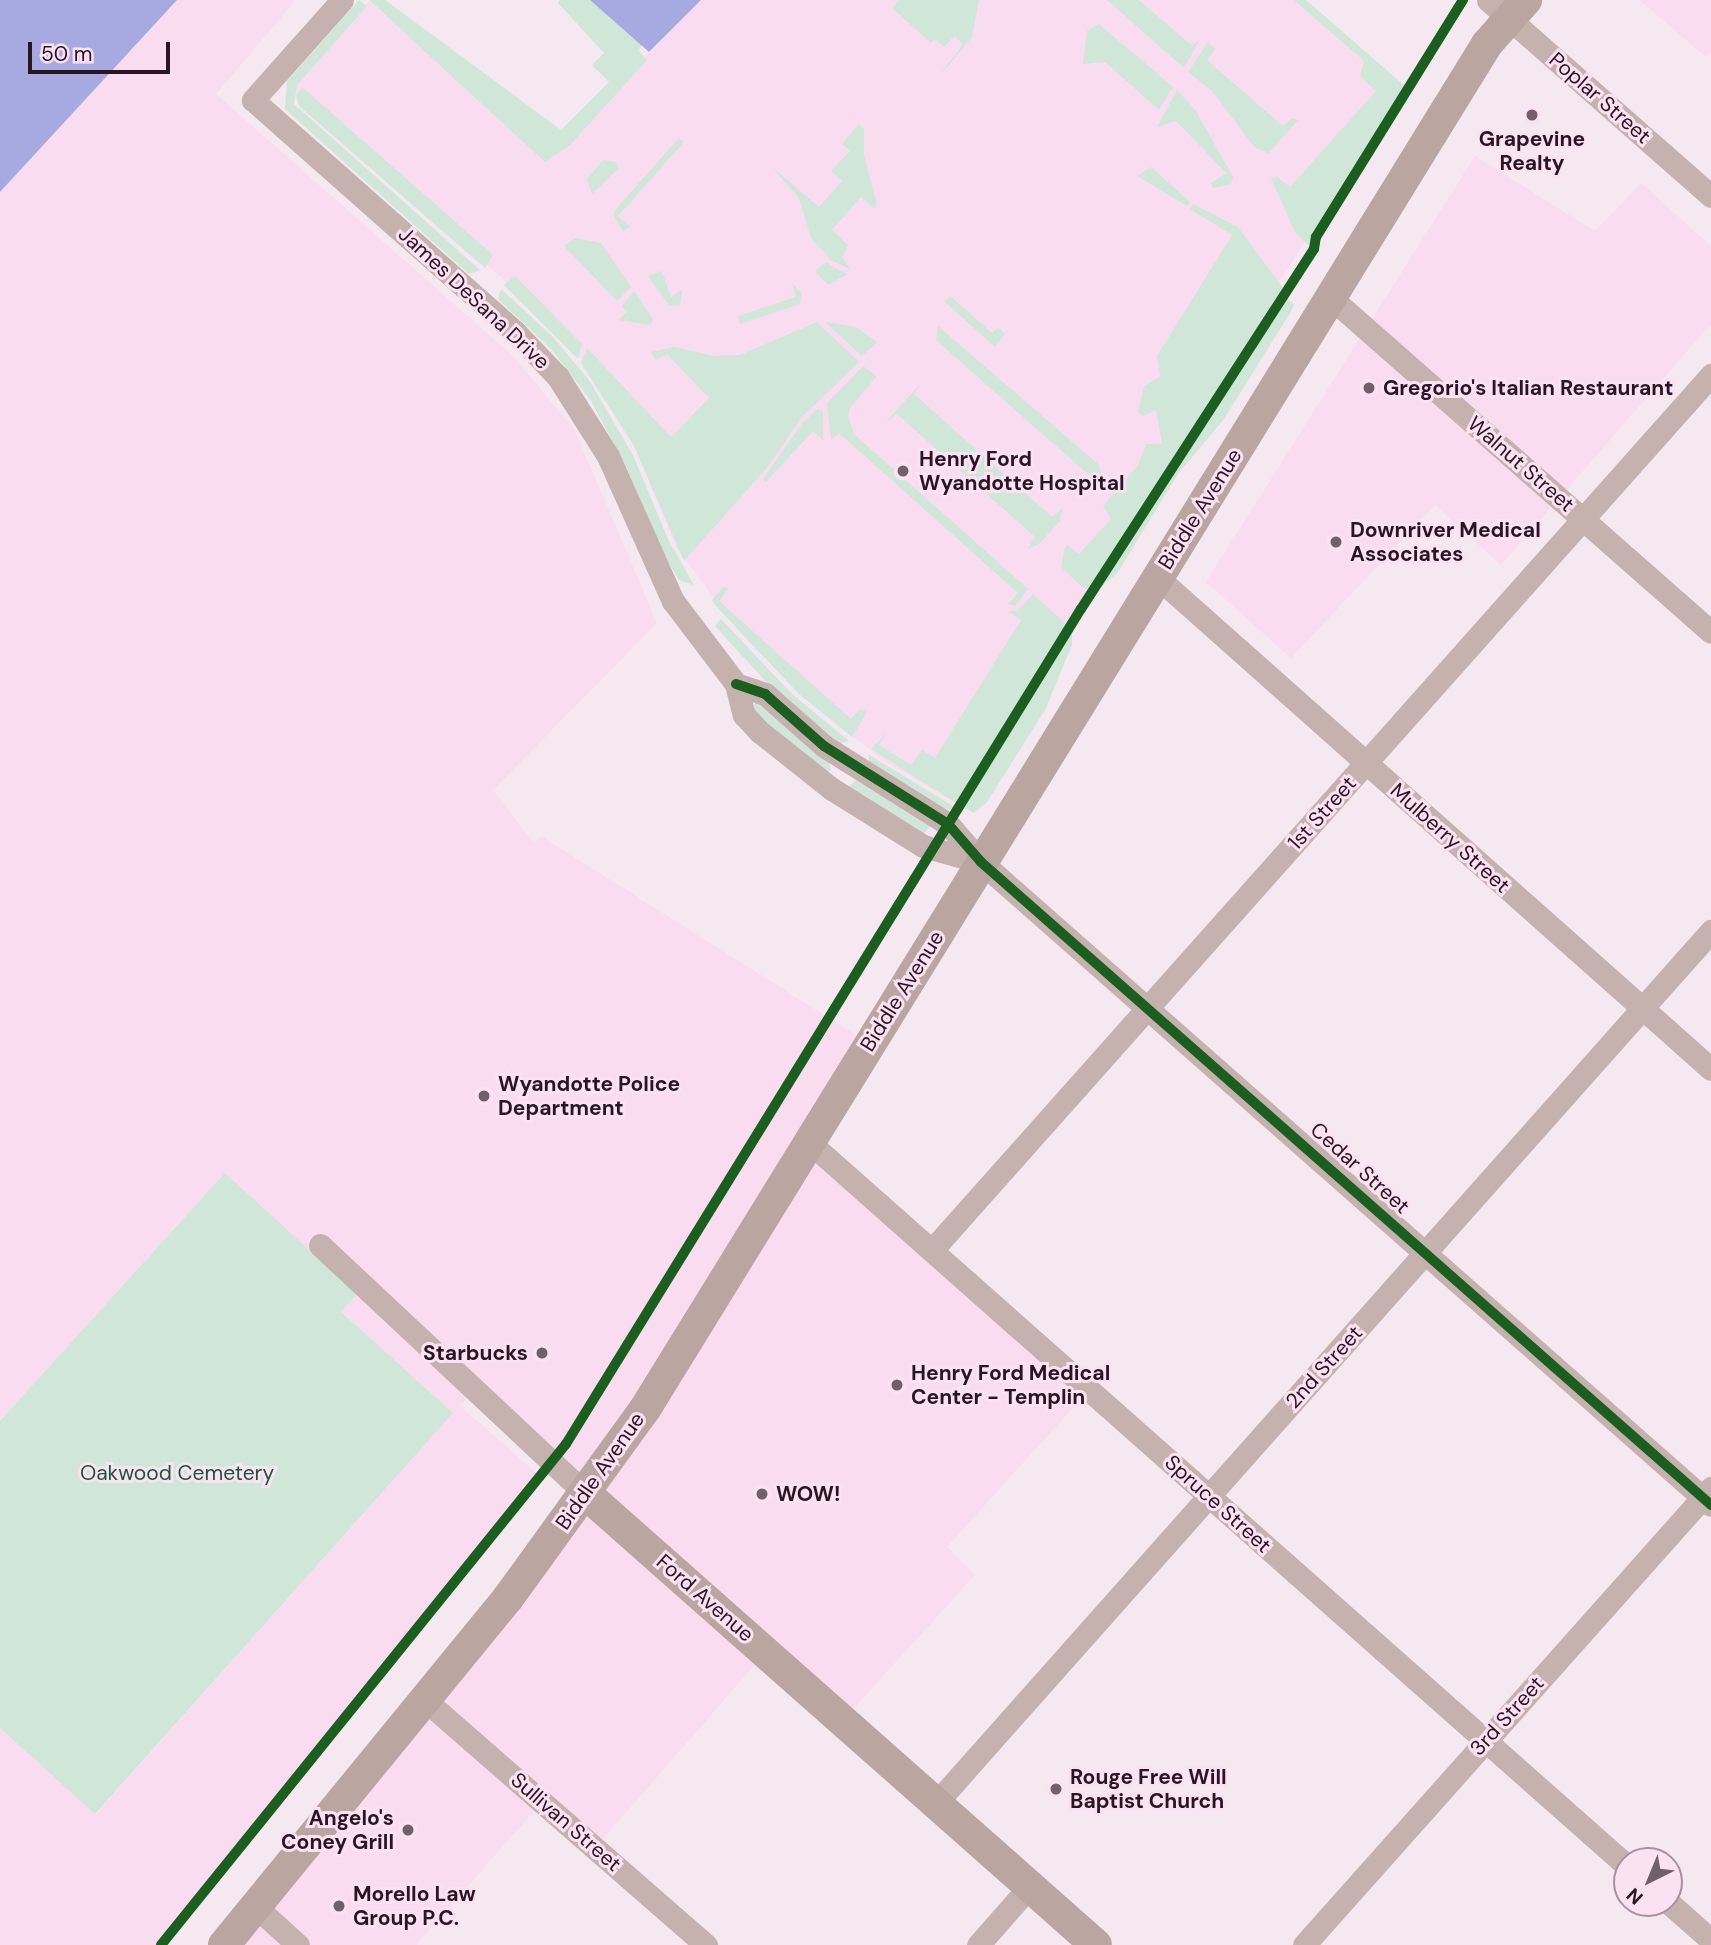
<!DOCTYPE html>
<style>
body{margin:0}
#map{position:relative;width:1711px;height:1945px;overflow:hidden;background:#f5e8f1;font-family:"DM Sans",sans-serif}
div>[style]{position:absolute}
.built>*{inset:0;background:#f9dcf0}
.green>*{inset:0;background:#d0e6d9}
.water>*{inset:0;background:#a7aae0}
.minor>*{height:23px;margin:-11.5px;padding:0 11.5px;transform-origin:11.5px;border-radius:11.5px;background:#c5b1ad}
.secondary>*{height:32px;margin:-16px;padding:0 16px;transform-origin:16px;border-radius:16px;background:#bba5a0}
.cycleway>*{height:10px;margin:-5px;padding:0 5px;transform-origin:5px;border-radius:5px;background:#1b5e20}
.dots>*{width:19px;height:19px;translate:-50% -50%;box-sizing:border-box;border:4px solid #fbe2f3;border-radius:50%}
span{translate:-50% -50%;white-space:nowrap;text-align:center;line-height:1.15;-webkit-text-stroke:6px #fbe2f3;paint-order:stroke}
.street-label{font-size:21px;color:#2a1525}
.poi-label{font-size:21px;color:#2a1525;font-weight:700}
.left{translate:0 -50%;text-align:left}
.right{translate:-100% -50%;text-align:right}
.park-label{font-size:21px;color:#185738}
.north{position:absolute;left:1613px;top:1847px;width:70px;height:70px;box-sizing:border-box;background:#fbe2f3;border:2px solid #a790a1;border-radius:50%;rotate:223deg;font-size:19px;font-weight:700;line-height:28px;text-align:center;color:#2a1525}
.north::after{content:'';display:block;margin:auto;width:24px;height:32px;background:#715f6c;clip-path:polygon(50% 0,100% 100%,50% 72%,0 100%)}
.scale{position:absolute;left:28px;top:42px;width:142px;height:32px;box-sizing:border-box;border:4px solid #2a1525;border-top:0;padding-left:9px;font-size:21px;line-height:24px;white-space:nowrap;color:#2a1525;-webkit-text-stroke:5px #fbe2f3;paint-order:stroke}
</style>
<div id="map">
<div class="built">
<div style="clip-path:polygon(0 0,296px 0,216px 94px,514px 357px,574px 429px,657px 623px,493px 790px,534px 843px,541px 836px,870px 1044px,809px 1142px,1089px 1390px,947px 1547px,975px 1575px,843px 1720px,766px 1652px,595px 1848px,542px 1802px,416px 1945px,224px 1945px,585px 1494px,474px 1390px,460px 1406px,540px 1476px,159px 1945px,0 1945px,0 1728px,96px 1814px,453px 1413px,340px 1312px,356px 1294px,225px 1174px,0 1421px)"></div>
<div style="clip-path:polygon(700px 0,1301px 0,1396px 85px,1342px 182px,954px 802px,883px 760px,806px 699px,735px 627px,676px 546px,613px 396px,544px 315px,289px 90px,369px 1px,549px 159px)"></div>
<div style="clip-path:polygon(1639px 0,1711px 0,1711px 52px,1706px 57px)"></div>
<div style="clip-path:polygon(1475px 156px,1595px 231px,1641px 183px,1711px 246px,1711px 324px,1501px 565px,1435px 505px,1291px 658px,1206px 582px)"></div>
</div>
<div class="green">
<div style="clip-path:polygon(359px 0,367px 6px,297px 85px,294px 104px,480px 270px,475px 272px,469px 274px,285px 109px,287px 81px)"></div>
<div style="clip-path:polygon(369px 0,385px 0,561px 130px,609px 82px,592px 65px,604px 53px,558px 3px,560px 0,595px 0,643px 43px,639px 51px,647px 60px,570px 145px,545px 162px)"></div>
<div style="clip-path:polygon(899px 0,979px 0,972px 37px,937px 79px,963px 44px,954px 36px,944px 47px,935px 39px,931px 43px,892px 8px)"></div>
<div style="clip-path:polygon(1107px 0,1139px 0,1192px 46px,1201px 38px,1184px 68px)"></div>
<div style="clip-path:polygon(1294px 0,1306px 0,1406px 87px,1311px 248px,1295px 232px,1271px 178px,1277px 177px,1290px 187px,1376px 91px,1360px 76px,1364px 61px)"></div>
<div style="clip-path:polygon(1099px 24px,1173px 87px,1159px 110px,1105px 62px,1083px 64px,1087px 31px)"></div>
<div style="clip-path:polygon(1208px 42px,1215px 49px,1207px 60px,1283px 126px,1292px 118px,1298px 120px,1269px 153px,1255px 148px,1212px 91px,1188px 72px)"></div>
<div style="clip-path:polygon(302px 87px,493px 255px,485px 268px,299px 106px,296px 96px)"></div>
<div style="clip-path:polygon(1177px 90px,1196px 111px,1233px 177px,1231px 184px,1213px 188px,1211px 183px,1226px 173px,1176px 121px,1157px 127px)"></div>
<div style="clip-path:polygon(859px 124px,864px 129px,864px 155px,877px 204px,875px 209px,861px 197px,832px 230px,848px 245px,842px 257px,851px 270px,831px 260px,811px 238px,799px 198px,772px 167px,819px 207px,842px 181px,831px 171px,850px 151px,842px 144px)"></div>
<div style="clip-path:polygon(679px 138px,684px 142px,618px 216px,630px 227px,623px 231px,613px 215px,615px 210px)"></div>
<div style="clip-path:polygon(603px 160px,616px 162px,619px 168px,592px 194px,587px 179px)"></div>
<div style="clip-path:polygon(1151px 167px,1190px 202px,1187px 206px,1137px 176px)"></div>
<div style="clip-path:polygon(1193px 204px,1238px 227px,1283px 288px,1147px 507px,1091px 589px,1082px 587px,1061px 567px,1064px 550px,1067px 545px,1079px 554px,1111px 519px,1103px 506px,1138px 465px,1146px 444px,1162px 444px,1156px 410px,1143px 416px,1138px 412px,1144px 386px,1160px 377px,1157px 356px,1232px 235px,1190px 209px)"></div>
<div style="clip-path:polygon(576px 238px,601px 243px,631px 287px,617px 301px,564px 246px)"></div>
<div style="clip-path:polygon(826px 262px,835px 268px,848px 274px,828px 285px,815px 271px)"></div>
<div style="clip-path:polygon(662px 271px,671px 298px,682px 289px,680px 306px,669px 305px,648px 276px)"></div>
<div style="clip-path:polygon(515px 276px,582px 344px,578px 359px,504px 285px)"></div>
<div style="clip-path:polygon(792px 283px,802px 294px,800px 304px,740px 324px,738px 316px,796px 297px)"></div>
<div style="clip-path:polygon(501px 289px,551px 335px,589px 380px,633px 455px,668px 539px,694px 585px,679px 580px,664px 555px,625px 464px,591px 401px,552px 350px,498px 299px)"></div>
<div style="clip-path:polygon(634px 291px,653px 319px,651px 325px,618px 320px,627px 312px,622px 306px)"></div>
<div style="clip-path:polygon(950px 296px,992px 333px,998px 327px,1005px 334px,995px 347px,944px 301px)"></div>
<div style="clip-path:polygon(1284px 297px,1294px 304px,1292px 310px,1224px 419px,1178px 474px,1118px 572px,1100px 588px)"></div>
<div style="clip-path:polygon(817px 322px,859px 362px,802px 417px,766px 469px,684px 561px,634px 446px,581px 363px,587px 348px,671px 437px,709px 398px,667px 354px,656px 360px,651px 352px,674px 347px,714px 356px,740px 355px)"></div>
<div style="clip-path:polygon(825px 322px,856px 327px,877px 342px,862px 356px)"></div>
<div style="clip-path:polygon(938px 326px,1099px 465px,1101px 474px,1088px 489px,1078px 490px,1090px 476px,936px 340px)"></div>
<div style="clip-path:polygon(863px 366px,877px 376px,850px 408px,848px 416px,854px 434px,1028px 589px,1015px 606px,1008px 604px,1018px 593px,839px 433px,831px 440px,827px 403px)"></div>
<div style="clip-path:polygon(922px 382px,914px 394px,1052px 517px,1063px 508px,1060px 521px,1038px 545px,1027px 549px,1035px 537px,897px 414px,885px 423px)"></div>
<div style="clip-path:polygon(818px 409px,823px 411px,823px 440px,813px 431px,766px 482px,763px 479px,803px 422px)"></div>
<div style="clip-path:polygon(723px 587px,729px 588px,719px 601px,851px 719px,860px 709px,867px 712px,852px 737px,799px 694px,715px 605px,712px 600px)"></div>
<div style="clip-path:polygon(1033px 594px,1068px 626px,959px 805px,871px 749px,887px 732px,879px 745px,911px 765px,922px 750px,935px 758px,1021px 620px,1008px 611px,1017px 611px)"></div>
<div style="clip-path:polygon(721px 619px,792px 694px,849px 741px,837px 744px,771px 687px,715px 626px)"></div>
<div style="clip-path:polygon(1072px 632px,1072px 645px,1045px 710px,987px 802px,974px 813px,963px 807px)"></div>
<div style="clip-path:polygon(755px 702px,829px 762px,831px 770px,826px 773px,752px 712px)"></div>
<div style="clip-path:polygon(868px 754px,956px 808px,938px 810px,870px 765px)"></div>
<div style="clip-path:polygon(856px 780px,930px 826px,923px 835px,848px 787px)"></div>
<div style="clip-path:polygon(225px 1173px,357px 1294px,341px 1312px,453px 1413px,95px 1814px,0 1728px,0 1421px)"></div>
</div>
<div class="water">
<div style="clip-path:polygon(0 0,177px 0,0 192px)"></div>
<div style="clip-path:polygon(590px 0,701px 0,649px 52px)"></div>
</div>
<div class="minor">
<div style="left:342px;top:0;width:134px;rotate:131.7deg"></div>
<div style="left:253px;top:100px;width:349px;rotate:41.5deg"></div>
<div style="left:514px;top:331px;width:64px;rotate:46.3deg"></div>
<div style="left:558px;top:377px;width:93px;rotate:57.7deg"></div>
<div style="left:608px;top:456px;width:159px;rotate:65.9deg"></div>
<div style="left:673px;top:601px;width:104px;rotate:52.8deg"></div>
<div style="left:736px;top:684px;width:32px;rotate:76deg"></div>
<div style="left:744px;top:715px;width:23px;rotate:47deg"></div>
<div style="left:760px;top:732px;width:92px;rotate:38.4deg"></div>
<div style="left:832px;top:789px;width:107px;rotate:32.1deg"></div>
<div style="left:923px;top:846px;width:60px;rotate:15.4deg"></div>
<div style="left:1488px;top:0;width:297px;rotate:41.3deg"></div>
<div style="left:1330px;top:297px;width:507px;rotate:41.32deg"></div>
<div style="left:1157px;top:577px;width:741px;rotate:41.61deg"></div>
<div style="left:736px;top:684px;width:31px;rotate:19deg"></div>
<div style="left:765px;top:694px;width:79px;rotate:41.4deg"></div>
<div style="left:824px;top:746px;width:146px;rotate:32.2deg"></div>
<div style="left:948px;top:824px;width:50px;rotate:49deg"></div>
<div style="left:981px;top:862px;width:973px;rotate:41.37deg"></div>
<div style="left:809px;top:1142px;width:1092px;rotate:41.51deg"></div>
<div style="left:320px;top:1245px;width:363px;rotate:43.1deg"></div>
<div style="left:932px;top:1250px;width:1172px;rotate:-48.32deg"></div>
<div style="left:425px;top:1700px;width:373px;rotate:41.1deg"></div>
<div style="left:936px;top:1803px;width:1167px;rotate:-48.37deg"></div>
<div style="left:1669px;top:1903px;width:56px;rotate:41.4deg"></div>
<div style="left:255px;top:1906px;width:58px;rotate:42.2deg"></div>
<div style="left:978px;top:1945px;width:79px;rotate:-48.6deg"></div>
<div style="left:1304px;top:1945px;width:612px;rotate:-48.31deg"></div>
</div>
<div class="secondary">
<div style="left:585px;top:1493px;width:682px;rotate:41.49deg"></div>
<div style="left:224px;top:1945px;width:448px;rotate:-50.7deg"></div>
<div style="left:508px;top:1598px;width:233px;rotate:-54.1deg"></div>
<div style="left:645px;top:1409px;width:1604px;rotate:-58.33deg"></div>
<div style="left:1487px;top:44px;width:59px;rotate:-48.4deg"></div>
</div>
<div class="cycleway">
<div style="left:736px;top:684px;width:31px;rotate:19deg"></div>
<div style="left:765px;top:694px;width:79px;rotate:41.4deg"></div>
<div style="left:824px;top:746px;width:146px;rotate:32.2deg"></div>
<div style="left:948px;top:824px;width:50px;rotate:49deg"></div>
<div style="left:981px;top:862px;width:973px;rotate:41.37deg"></div>
<div style="left:161px;top:1945px;width:644px;rotate:-51.05deg"></div>
<div style="left:566px;top:1444px;width:981px;rotate:-58.34deg"></div>
<div style="left:1081px;top:609px;width:429px;rotate:-57.1deg"></div>
<div style="left:1314px;top:249px;width:12px;rotate:-81deg"></div>
<div style="left:1316px;top:237px;width:279px;rotate:-58.2deg"></div>
</div>
<div class="dots">
<div style="left:1532px;top:115px;background:#715f6c"></div>
<div style="left:1369px;top:388px;background:#715f6c"></div>
<div style="left:903px;top:471px;background:#715f6c"></div>
<div style="left:1336px;top:542px;background:#715f6c"></div>
<div style="left:484px;top:1096px;background:#715f6c"></div>
<div style="left:542px;top:1353px;background:#715f6c"></div>
<div style="left:897px;top:1385px;background:#715f6c"></div>
<div style="left:762px;top:1494px;background:#715f6c"></div>
<div style="left:1056px;top:1789px;background:#715f6c"></div>
<div style="left:408px;top:1830px;background:#715f6c"></div>
<div style="left:339px;top:1906px;background:#715f6c"></div>
</div>
<div class="street-label">
<span style="left:1600px;top:98px;rotate:41deg">Poplar Street</span>
<span style="left:474px;top:298px;rotate:43deg">James DeSana Drive</span>
<span style="left:1521px;top:464px;rotate:41deg">Walnut Street</span>
<span style="left:1200px;top:509px;rotate:-58deg">Biddle Avenue</span>
<span style="left:1322px;top:813px;rotate:-48deg">1st Street</span>
<span style="left:1450px;top:838px;rotate:42deg">Mulberry Street</span>
<span style="left:902px;top:991px;rotate:-58deg">Biddle Avenue</span>
<span style="left:1360px;top:1168px;rotate:42deg">Cedar Street</span>
<span style="left:1324px;top:1367px;rotate:-48deg">2nd Street</span>
<span style="left:600px;top:1471px;rotate:-55deg">Biddle Avenue</span>
<span style="left:1218px;top:1504px;rotate:42deg">Spruce Street</span>
<span style="left:705px;top:1598px;rotate:41deg">Ford Avenue</span>
<span style="left:1507px;top:1716px;rotate:-48deg">3rd Street</span>
<span style="left:566px;top:1822px;rotate:41deg">Sullivan Street</span>
</div>
<div class="poi-label">
<span style="left:1532px;top:151px">Grapevine<br>Realty</span>
<span class="left" style="left:1383px;top:388px">Gregorio's Italian Restaurant</span>
<span class="left" style="left:919px;top:471px">Henry Ford<br>Wyandotte Hospital</span>
<span class="left" style="left:1350px;top:542px">Downriver Medical<br>Associates</span>
<span class="left" style="left:498px;top:1096px">Wyandotte Police<br>Department</span>
<span class="right" style="left:528px;top:1353px">Starbucks</span>
<span class="left" style="left:911px;top:1385px">Henry Ford Medical<br>Center - Templin</span>
<span class="left" style="left:776px;top:1494px">WOW!</span>
<span class="left" style="left:1070px;top:1789px">Rouge Free Will<br>Baptist Church</span>
<span class="right" style="left:394px;top:1830px">Angelo's<br>Coney Grill</span>
<span class="left" style="left:353px;top:1906px">Morello Law<br>Group P.C.</span>
</div>
<div class="park-label">
<span style="left:177px;top:1473px">Oakwood Cemetery</span>
</div>
<div class="north">N</div>
<div class="scale">50 m</div>
</div>
